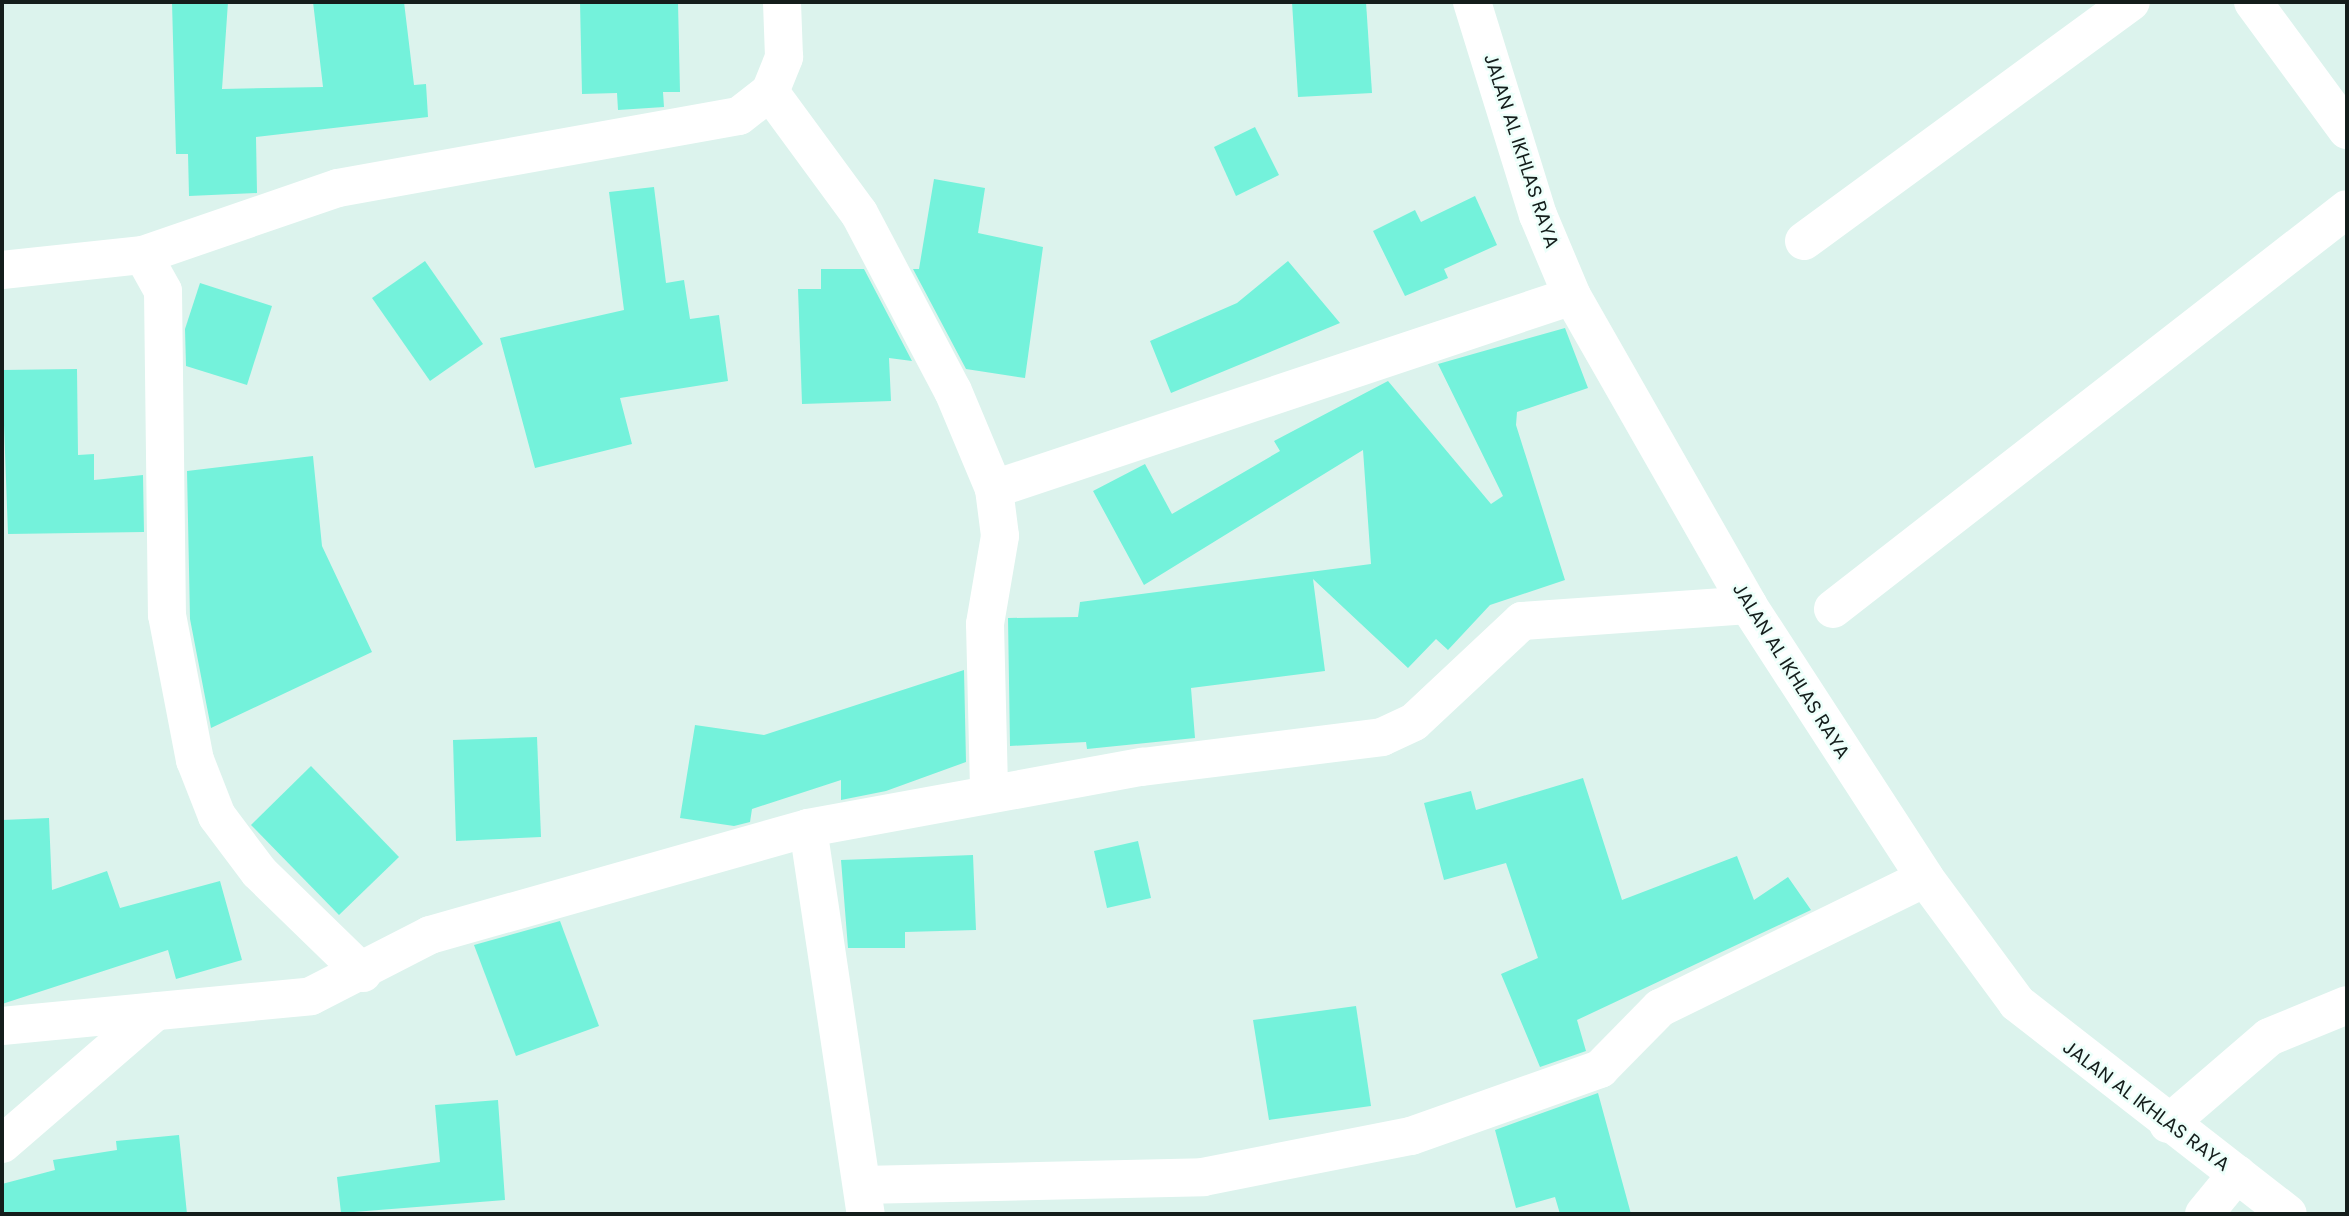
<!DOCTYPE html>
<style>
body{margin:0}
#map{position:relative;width:2349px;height:1216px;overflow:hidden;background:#dcf3ed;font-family:Poppins,sans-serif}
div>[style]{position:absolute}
.building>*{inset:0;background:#74f2db}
.street>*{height:38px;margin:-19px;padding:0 19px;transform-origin:19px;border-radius:19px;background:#fff}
span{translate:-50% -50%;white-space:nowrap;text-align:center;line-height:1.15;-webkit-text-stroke:5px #ecfffa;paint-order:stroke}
.street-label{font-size:19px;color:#141d1b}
.frame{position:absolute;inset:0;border:4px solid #141d1b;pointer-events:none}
</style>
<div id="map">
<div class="building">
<div style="clip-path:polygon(172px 2px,228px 2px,222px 89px,323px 87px,313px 2px,404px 2px,414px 85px,426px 84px,428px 117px,256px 137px,257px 193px,189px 196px,188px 154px,176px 154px)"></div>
<div style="clip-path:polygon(580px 2px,678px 2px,680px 92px,663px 92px,664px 107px,618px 110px,617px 93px,582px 94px)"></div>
<div style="clip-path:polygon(1292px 2px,1366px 2px,1372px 93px,1298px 97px)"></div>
<div style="clip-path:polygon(1255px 127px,1279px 175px,1236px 196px,1214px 147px)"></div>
<div style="clip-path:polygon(934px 179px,985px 188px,978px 233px,1043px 247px,1025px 378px,966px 369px,913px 269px,919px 269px)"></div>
<div style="clip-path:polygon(654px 187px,666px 283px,684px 280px,690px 319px,719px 315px,728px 381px,620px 398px,632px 444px,535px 468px,500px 338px,624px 310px,609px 192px)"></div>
<div style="clip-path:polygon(1475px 196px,1497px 245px,1444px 269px,1448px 278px,1405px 296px,1373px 231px,1415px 210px,1421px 222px)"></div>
<div style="clip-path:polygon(425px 261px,483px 344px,430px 381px,372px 298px)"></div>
<div style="clip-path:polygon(1288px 261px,1340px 323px,1171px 393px,1150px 341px,1237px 303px)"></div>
<div style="clip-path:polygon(821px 269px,864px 269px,912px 361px,889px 358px,891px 401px,802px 404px,798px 289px,821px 289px)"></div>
<div style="clip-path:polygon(200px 283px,272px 306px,247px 385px,186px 366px,185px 329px)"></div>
<div style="clip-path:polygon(1565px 328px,1588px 388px,1517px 412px,1516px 425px,1565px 580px,1490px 605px,1448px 650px,1436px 639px,1408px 668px,1313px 579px,1325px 671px,1191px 688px,1195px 738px,1087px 749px,1086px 742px,1010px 746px,1008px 618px,1078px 617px,1080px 602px,1371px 564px,1363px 450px,1144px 585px,1093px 491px,1145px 464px,1172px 514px,1280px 451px,1274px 441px,1388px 381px,1491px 504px,1503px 496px,1438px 364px)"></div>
<div style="clip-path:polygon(77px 369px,78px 455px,94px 454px,94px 480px,143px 475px,144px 532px,8px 534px,2px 370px)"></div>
<div style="clip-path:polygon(313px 456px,322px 546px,372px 652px,211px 728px,190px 619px,187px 471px)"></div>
<div style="clip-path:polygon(964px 670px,966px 762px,886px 791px,841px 800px,841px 780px,752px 809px,750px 822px,734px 826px,680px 818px,695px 725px,764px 735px)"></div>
<div style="clip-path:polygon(537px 737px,541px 837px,456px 841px,453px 740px)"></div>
<div style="clip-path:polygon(311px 766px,399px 857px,339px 915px,251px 825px)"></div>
<div style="clip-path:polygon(1583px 778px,1622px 900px,1737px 856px,1754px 900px,1788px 877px,1811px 910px,1577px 1020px,1586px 1051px,1540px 1067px,1501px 974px,1538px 958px,1506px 863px,1444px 880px,1424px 803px,1471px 791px,1476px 810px)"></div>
<div style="clip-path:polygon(49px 818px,52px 890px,107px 871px,120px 908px,220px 881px,242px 960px,176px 979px,168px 950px,2px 1004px,2px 820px)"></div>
<div style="clip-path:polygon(1138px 841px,1151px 898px,1107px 908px,1094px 851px)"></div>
<div style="clip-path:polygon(973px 855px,976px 930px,905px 932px,905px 948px,848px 948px,841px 860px)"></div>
<div style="clip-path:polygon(560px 921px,599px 1026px,516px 1056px,474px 945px)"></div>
<div style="clip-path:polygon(1356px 1006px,1371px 1106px,1269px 1120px,1253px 1020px)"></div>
<div style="clip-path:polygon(1598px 1093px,1631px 1214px,1560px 1214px,1555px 1197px,1516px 1208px,1495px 1130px)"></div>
<div style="clip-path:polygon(498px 1100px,505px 1200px,341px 1213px,337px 1177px,440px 1162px,435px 1105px)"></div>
<div style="clip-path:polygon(179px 1135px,187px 1214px,2px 1214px,2px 1184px,55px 1170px,53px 1160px,117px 1150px,116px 1141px)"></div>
</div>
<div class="street">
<div style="left:1472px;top:2px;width:223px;rotate:72.8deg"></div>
<div style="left:1538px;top:215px;width:88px;rotate:67.2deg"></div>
<div style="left:1572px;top:296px;width:356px;rotate:60.3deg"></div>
<div style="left:1748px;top:605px;width:325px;rotate:57deg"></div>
<div style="left:1925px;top:878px;width:155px;rotate:53.6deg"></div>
<div style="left:2017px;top:1003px;width:343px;rotate:37.9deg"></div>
<div style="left:2253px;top:2px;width:159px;rotate:53.7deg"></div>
<div style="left:770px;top:92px;width:150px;rotate:53.7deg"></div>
<div style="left:859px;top:213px;width:201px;rotate:62.2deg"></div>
<div style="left:953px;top:391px;width:106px;rotate:67.3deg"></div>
<div style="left:994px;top:489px;width:47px;rotate:82.7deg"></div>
<div style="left:1000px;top:536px;width:89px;rotate:99.7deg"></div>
<div style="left:985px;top:624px;width:168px;rotate:88.6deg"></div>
<div style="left:1804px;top:241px;width:405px;rotate:-36.2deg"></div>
<div style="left:143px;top:255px;width:206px;rotate:-19deg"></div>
<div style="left:338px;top:188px;width:407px;rotate:-10.2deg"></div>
<div style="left:739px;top:116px;width:39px;rotate:-38deg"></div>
<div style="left:770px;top:92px;width:38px;rotate:-68deg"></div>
<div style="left:784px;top:57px;width:55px;rotate:-92.1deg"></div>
<div style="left:2px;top:270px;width:142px;rotate:-6.1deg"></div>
<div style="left:143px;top:255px;width:41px;rotate:60.9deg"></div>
<div style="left:163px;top:291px;width:324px;rotate:89.3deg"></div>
<div style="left:167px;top:615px;width:148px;rotate:79.1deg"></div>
<div style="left:195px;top:760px;width:60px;rotate:68.6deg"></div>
<div style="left:217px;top:816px;width:70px;rotate:53.1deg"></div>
<div style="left:259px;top:872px;width:145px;rotate:44.2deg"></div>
<div style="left:994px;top:489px;width:609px;rotate:-18.46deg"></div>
<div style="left:1833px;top:609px;width:651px;rotate:-37.89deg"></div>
<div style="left:808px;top:828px;width:340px;rotate:-10.4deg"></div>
<div style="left:1142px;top:767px;width:242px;rotate:-7.1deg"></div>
<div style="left:1382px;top:737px;width:35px;rotate:-25deg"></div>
<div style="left:1414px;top:722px;width:148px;rotate:-43.1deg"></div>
<div style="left:1522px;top:621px;width:227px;rotate:-4deg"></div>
<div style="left:2px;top:1026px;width:310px;rotate:-5.5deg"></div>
<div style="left:311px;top:996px;width:134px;rotate:-27.1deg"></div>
<div style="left:430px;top:935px;width:393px;rotate:-15.8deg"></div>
<div style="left:808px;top:828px;width:390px;rotate:81.5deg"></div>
<div style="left:2168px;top:1124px;width:133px;rotate:-40.7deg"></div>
<div style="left:2269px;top:1037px;width:84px;rotate:-22.3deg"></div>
<div style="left:2px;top:1144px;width:203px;rotate:-40.8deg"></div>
<div style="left:862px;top:1185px;width:341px;rotate:-1.3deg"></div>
<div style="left:1203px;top:1177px;width:212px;rotate:-11.2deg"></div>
<div style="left:1411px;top:1136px;width:201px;rotate:-19.5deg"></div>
<div style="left:1600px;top:1069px;width:86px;rotate:-45.5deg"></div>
<div style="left:1660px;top:1008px;width:295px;rotate:-26.1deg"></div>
<div style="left:2204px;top:1214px;width:52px;rotate:-50.5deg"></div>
</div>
<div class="street-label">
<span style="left:1521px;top:151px;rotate:72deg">JALAN AL IKHLAS RAYA</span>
<span style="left:1791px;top:671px;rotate:58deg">JALAN AL IKHLAS RAYA</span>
<span style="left:2146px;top:1106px;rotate:37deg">JALAN AL IKHLAS RAYA</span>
</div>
<div class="frame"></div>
</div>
